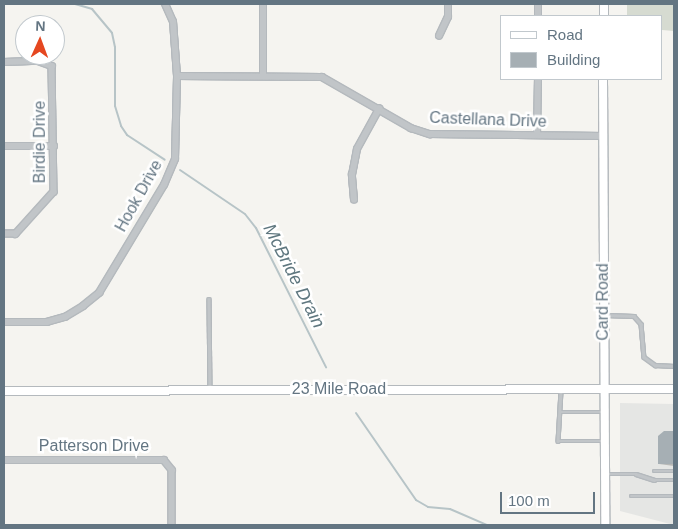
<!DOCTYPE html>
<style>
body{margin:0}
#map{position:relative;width:678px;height:529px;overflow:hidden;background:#f5f4f0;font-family:Arial,sans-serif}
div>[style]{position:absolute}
.built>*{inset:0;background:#e5e6e4}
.green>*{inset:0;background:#d6dbd1}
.shadow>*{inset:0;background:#0003}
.stream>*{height:2px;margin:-1px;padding:0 1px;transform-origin:1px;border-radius:1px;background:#b7c4c7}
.building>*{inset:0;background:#a6afb4}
.roads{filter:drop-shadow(1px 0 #b4b9bd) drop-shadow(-1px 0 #b4b9bd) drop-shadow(0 1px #b4b9bd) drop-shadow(0 -1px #b4b9bd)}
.lane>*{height:2.5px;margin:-1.25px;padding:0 1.25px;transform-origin:1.25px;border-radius:1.25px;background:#c1c5c8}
.street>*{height:5.5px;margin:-2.75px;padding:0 2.75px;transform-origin:2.75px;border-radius:2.75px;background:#c1c5c8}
.secondary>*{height:8px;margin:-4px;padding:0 4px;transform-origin:4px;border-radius:4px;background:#fff}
span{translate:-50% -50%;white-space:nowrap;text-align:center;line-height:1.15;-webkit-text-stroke:5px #fff;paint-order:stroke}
.street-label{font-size:16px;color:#637582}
.water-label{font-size:18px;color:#5f777f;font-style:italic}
.frame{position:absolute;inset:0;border:5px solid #637582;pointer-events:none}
.legend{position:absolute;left:500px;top:15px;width:162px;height:65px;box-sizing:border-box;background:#fff;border:1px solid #c1c8cd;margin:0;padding:6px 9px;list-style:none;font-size:15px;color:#637582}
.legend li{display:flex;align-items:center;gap:10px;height:25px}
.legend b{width:25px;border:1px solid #c1c8cd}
.north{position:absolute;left:15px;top:15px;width:50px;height:50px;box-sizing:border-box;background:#fff;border:1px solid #c1c8cd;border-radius:50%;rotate:2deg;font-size:14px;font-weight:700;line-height:20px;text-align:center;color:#637582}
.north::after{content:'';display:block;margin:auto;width:18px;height:22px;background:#e54720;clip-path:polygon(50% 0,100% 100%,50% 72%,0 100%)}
.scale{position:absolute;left:500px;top:492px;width:95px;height:22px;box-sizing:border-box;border:2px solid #637582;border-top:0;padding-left:6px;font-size:15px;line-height:18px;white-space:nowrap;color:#637582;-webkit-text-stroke:4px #fff;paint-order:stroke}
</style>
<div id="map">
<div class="built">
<div style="clip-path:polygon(620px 403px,674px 404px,674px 525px,620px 511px)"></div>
</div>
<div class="green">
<div style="clip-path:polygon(627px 4px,674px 4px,674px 31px,662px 30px,662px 16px,627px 16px)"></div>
</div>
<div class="shadow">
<div style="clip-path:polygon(664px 432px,674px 432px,674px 466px,659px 464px)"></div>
</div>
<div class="stream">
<div style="left:75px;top:4px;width:18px;rotate:16deg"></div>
<div style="left:92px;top:9px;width:31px;rotate:50deg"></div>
<div style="left:112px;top:33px;width:14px;rotate:78deg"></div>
<div style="left:115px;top:47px;width:59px;rotate:90deg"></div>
<div style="left:115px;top:106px;width:21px;rotate:73deg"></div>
<div style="left:121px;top:126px;width:11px;rotate:56deg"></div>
<div style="left:127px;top:135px;width:45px;rotate:33.3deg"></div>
<div style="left:180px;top:170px;width:78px;rotate:34.1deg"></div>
<div style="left:245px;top:214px;width:18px;rotate:52deg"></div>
<div style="left:256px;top:228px;width:156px;rotate:63.3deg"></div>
<div style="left:356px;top:413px;width:106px;rotate:55.4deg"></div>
<div style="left:416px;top:500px;width:14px;rotate:30deg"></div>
<div style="left:428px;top:507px;width:22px;rotate:5deg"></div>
<div style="left:450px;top:509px;width:40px;rotate:23.4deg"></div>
</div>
<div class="building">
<div style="clip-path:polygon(664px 431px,674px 431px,674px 464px,658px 464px,658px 436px)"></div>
</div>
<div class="roads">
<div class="lane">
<div style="left:209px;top:299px;width:90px;rotate:89.4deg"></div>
<div style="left:605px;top:315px;width:29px;rotate:2deg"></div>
<div style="left:634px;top:316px;width:11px;rotate:49deg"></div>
<div style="left:641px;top:324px;width:33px;rotate:85deg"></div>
<div style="left:644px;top:357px;width:14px;rotate:36deg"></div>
<div style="left:655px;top:365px;width:19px;rotate:3deg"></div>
<div style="left:561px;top:391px;width:50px;rotate:93.4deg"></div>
<div style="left:558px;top:441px;width:44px"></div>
<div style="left:560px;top:412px;width:43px"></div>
<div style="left:654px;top:471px;width:20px"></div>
<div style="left:606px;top:474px;width:30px"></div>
<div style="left:636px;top:474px;width:19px;rotate:18deg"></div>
<div style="left:654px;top:480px;width:20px"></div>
<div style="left:631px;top:496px;width:43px"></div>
</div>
<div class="street">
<div style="left:538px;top:16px;width:12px;rotate:-90deg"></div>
<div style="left:439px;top:36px;width:21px;rotate:-65deg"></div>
<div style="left:448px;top:17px;width:13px;rotate:-90deg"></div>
<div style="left:4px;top:62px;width:34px;rotate:-2deg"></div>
<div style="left:38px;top:61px;width:15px;rotate:20deg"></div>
<div style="left:52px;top:66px;width:126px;rotate:89.1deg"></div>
<div style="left:54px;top:192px;width:57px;rotate:132.1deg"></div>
<div style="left:16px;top:234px;width:12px;rotate:180deg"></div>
<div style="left:177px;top:76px;width:145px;rotate:0.4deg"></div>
<div style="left:322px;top:77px;width:103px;rotate:29.8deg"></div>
<div style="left:411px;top:128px;width:20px;rotate:18deg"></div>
<div style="left:430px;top:134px;width:173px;rotate:0.7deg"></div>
<div style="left:263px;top:76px;width:72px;rotate:-90deg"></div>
<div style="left:537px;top:135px;width:56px;rotate:-89deg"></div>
<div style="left:4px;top:146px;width:50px"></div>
<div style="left:354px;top:200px;width:25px;rotate:-95deg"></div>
<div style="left:352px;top:175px;width:26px;rotate:-79deg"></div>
<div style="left:357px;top:149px;width:46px;rotate:-61.2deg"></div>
<div style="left:4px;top:322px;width:43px"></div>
<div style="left:47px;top:322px;width:19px;rotate:-16deg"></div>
<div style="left:65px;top:317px;width:21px;rotate:-31deg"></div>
<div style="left:83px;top:306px;width:21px;rotate:-39deg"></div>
<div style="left:99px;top:293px;width:126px;rotate:-59deg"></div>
<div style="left:164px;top:185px;width:28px;rotate:-67deg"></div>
<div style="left:175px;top:159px;width:83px;rotate:-88.6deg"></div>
<div style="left:177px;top:76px;width:54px;rotate:-94.2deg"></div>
<div style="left:173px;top:22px;width:20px;rotate:-114deg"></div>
<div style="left:4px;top:460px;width:160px"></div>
<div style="left:164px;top:460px;width:13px;rotate:51deg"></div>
<div style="left:172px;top:470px;width:55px;rotate:90deg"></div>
</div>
<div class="secondary">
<div style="left:604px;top:16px;width:12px;rotate:-90deg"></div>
<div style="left:603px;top:79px;width:446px;rotate:89.7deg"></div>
<div style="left:4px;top:391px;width:670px;rotate:-0.17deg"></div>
</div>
</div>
<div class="street-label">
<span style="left:488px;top:120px;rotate:2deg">Castellana Drive</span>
<span style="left:40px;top:142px;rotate:-90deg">Birdie Drive</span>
<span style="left:139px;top:196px;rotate:-61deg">Hook Drive</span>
<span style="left:603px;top:302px;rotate:-90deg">Card Road</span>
<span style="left:339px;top:389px">23 Mile Road</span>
<span style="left:94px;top:446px">Patterson Drive</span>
</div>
<div class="water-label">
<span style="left:294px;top:276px;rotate:63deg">McBride Drain</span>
</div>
<div class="frame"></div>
<ul class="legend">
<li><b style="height:6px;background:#fff"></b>Road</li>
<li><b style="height:14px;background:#a6afb4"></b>Building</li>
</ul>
<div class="north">N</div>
<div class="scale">100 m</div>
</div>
